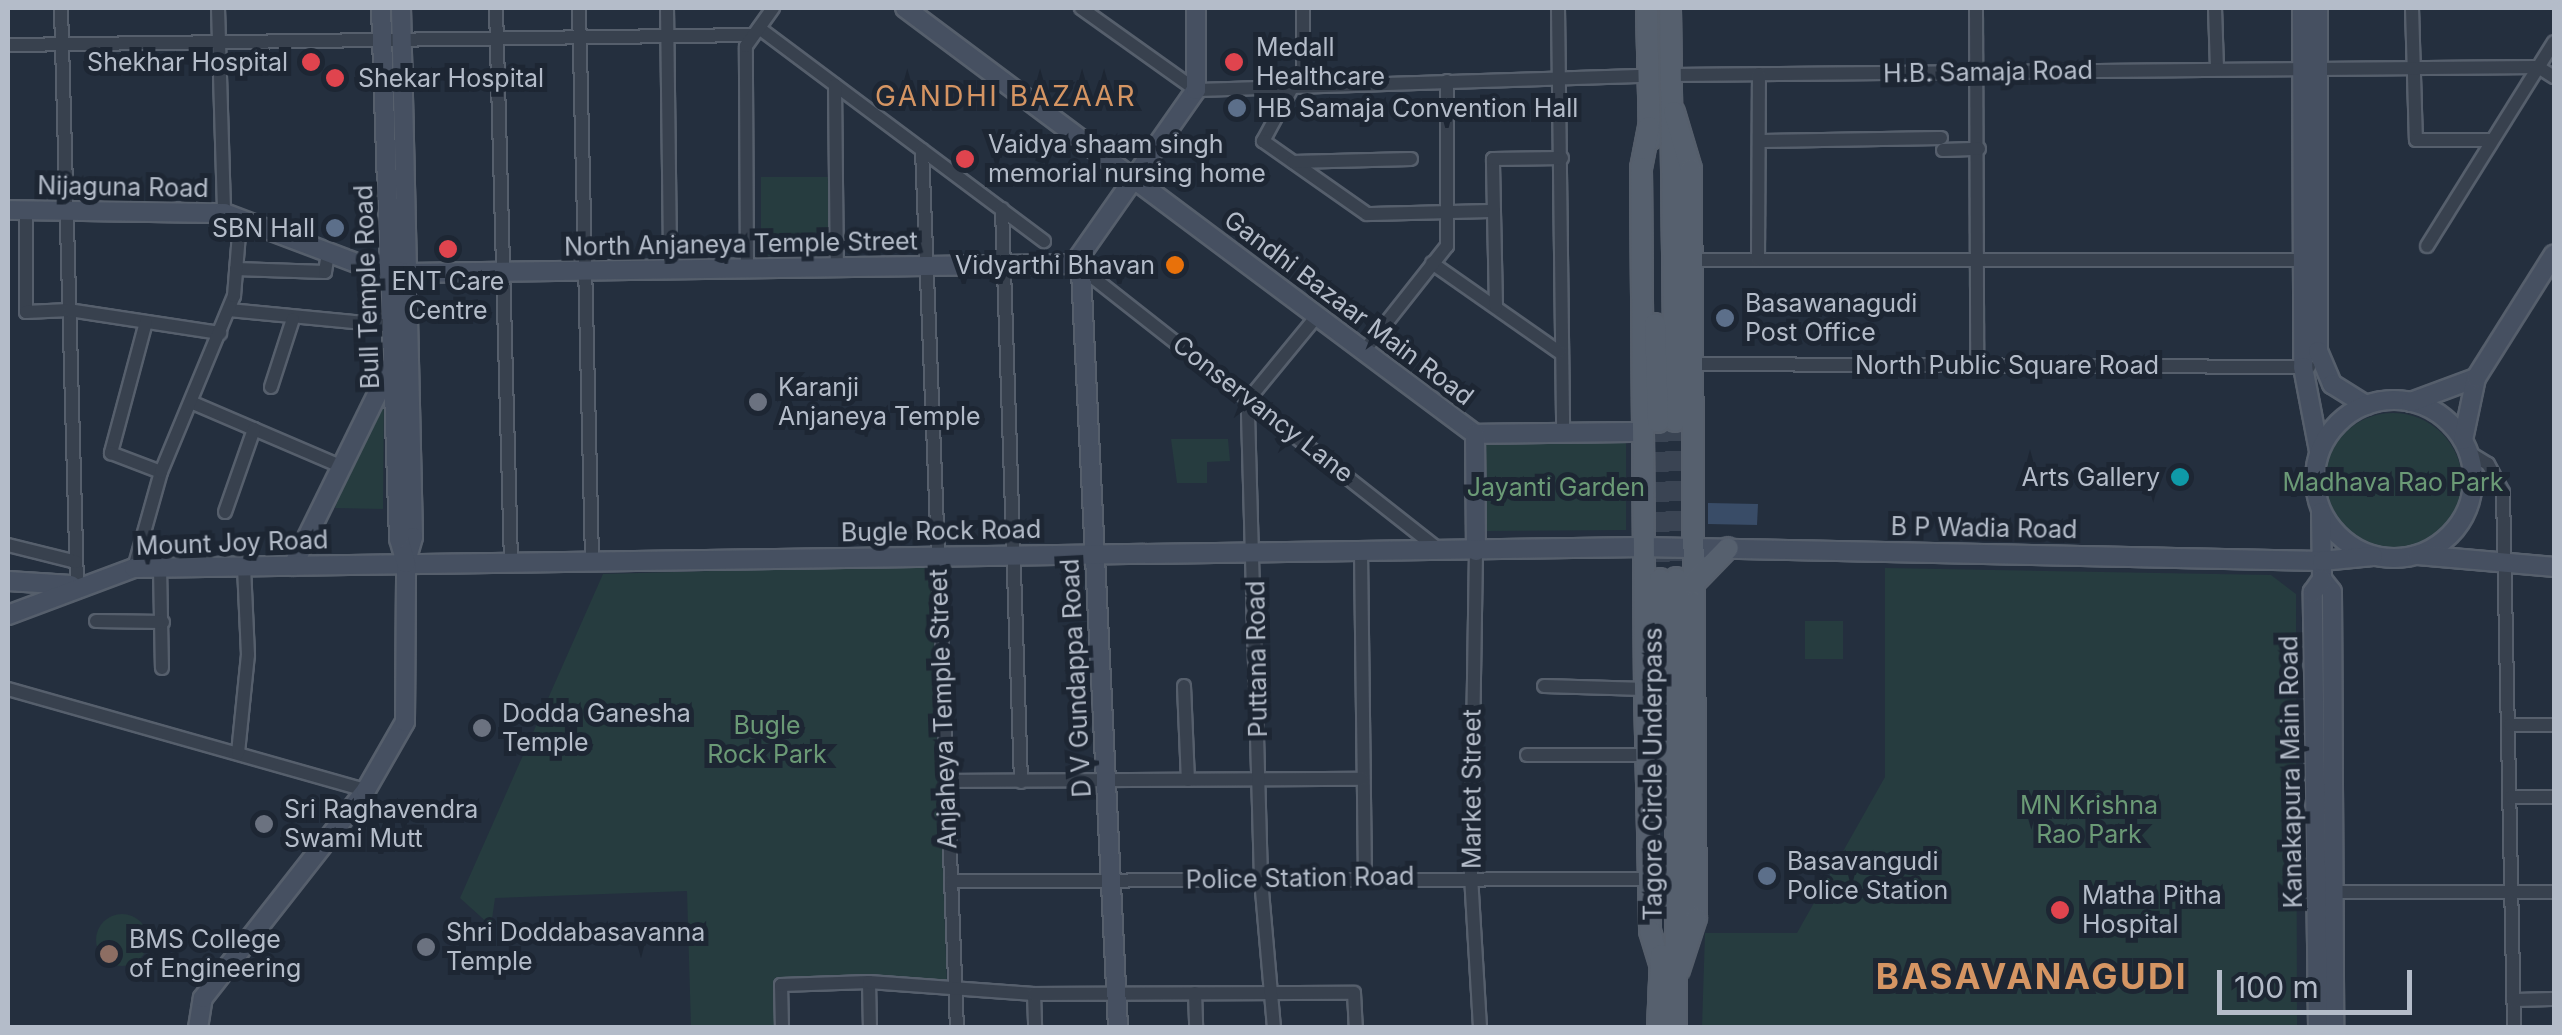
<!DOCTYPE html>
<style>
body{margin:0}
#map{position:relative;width:2562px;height:1035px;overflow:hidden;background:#242f3e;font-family:Inter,sans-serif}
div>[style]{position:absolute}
.green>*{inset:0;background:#263c3f}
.round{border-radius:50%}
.water>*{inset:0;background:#394c67}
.primary-tunnel>*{height:20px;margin-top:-10px;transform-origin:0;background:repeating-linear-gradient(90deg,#3a4453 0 20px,transparent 0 30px)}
.roads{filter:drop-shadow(2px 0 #565f6c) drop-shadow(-2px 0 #565f6c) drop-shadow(0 2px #565f6c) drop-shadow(0 -2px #565f6c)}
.street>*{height:12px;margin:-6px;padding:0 6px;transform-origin:6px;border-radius:6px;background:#38414e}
.secondary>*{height:18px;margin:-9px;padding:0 9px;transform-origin:9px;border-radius:9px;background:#465061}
.secondary>.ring{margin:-9px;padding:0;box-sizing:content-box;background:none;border:18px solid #465061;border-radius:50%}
.primary>*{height:20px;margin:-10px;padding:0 10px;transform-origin:10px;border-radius:10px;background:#56606e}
.dots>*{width:28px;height:28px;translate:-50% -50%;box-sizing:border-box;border:5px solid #1d2633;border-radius:50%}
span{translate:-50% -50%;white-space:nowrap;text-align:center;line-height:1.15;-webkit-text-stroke:10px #1d2633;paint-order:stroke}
.poi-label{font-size:25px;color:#b4bcc9}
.left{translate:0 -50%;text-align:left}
.right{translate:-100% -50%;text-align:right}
.street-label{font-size:25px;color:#b4bcc9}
.park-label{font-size:25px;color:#6b9a76}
.neighbourhood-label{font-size:28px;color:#d59563;letter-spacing:2.5px}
.district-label{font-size:35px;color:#d59563;font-weight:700;letter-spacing:2.5px}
.frame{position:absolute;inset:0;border:10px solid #b4bcc9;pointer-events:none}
.scale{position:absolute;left:2217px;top:970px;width:195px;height:45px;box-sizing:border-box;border:5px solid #b4bcc9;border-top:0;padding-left:12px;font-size:30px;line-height:35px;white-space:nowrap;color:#b4bcc9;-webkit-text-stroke:8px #1d2633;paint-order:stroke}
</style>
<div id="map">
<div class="green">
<div style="clip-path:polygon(761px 177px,830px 177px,830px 256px,761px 256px)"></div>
<div style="clip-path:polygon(384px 389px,383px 509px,335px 508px,356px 448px)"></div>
<div class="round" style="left:2324px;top:413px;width:138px;height:138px"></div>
<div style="clip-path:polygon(1171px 439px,1228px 439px,1230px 461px,1207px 462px,1207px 483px,1177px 483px)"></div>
<div style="clip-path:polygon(1626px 443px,1626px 530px,1486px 531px,1485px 444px)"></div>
<div style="clip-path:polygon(932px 565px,947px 986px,777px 982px,778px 1027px,691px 1027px,687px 891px,495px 898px,491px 926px,460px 898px,603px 574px)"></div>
<div style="clip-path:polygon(1885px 568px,2271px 575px,2296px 594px,2297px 1027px,1702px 1027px,1705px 933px,1797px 933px,1885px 777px)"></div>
<div style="clip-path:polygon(1805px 621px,1843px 621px,1843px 659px,1805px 659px)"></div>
<div class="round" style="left:96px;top:914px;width:52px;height:52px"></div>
</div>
<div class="water">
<div style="clip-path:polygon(1708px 503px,1758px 504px,1757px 525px,1708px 524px)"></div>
</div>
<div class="primary-tunnel">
<div style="left:1675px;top:421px;width:157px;rotate:89.6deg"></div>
<div style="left:1658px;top:422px;width:157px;rotate:89.3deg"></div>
</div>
<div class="roads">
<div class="street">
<div style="left:61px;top:8px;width:577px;rotate:88.41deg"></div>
<div style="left:218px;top:8px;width:205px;rotate:88.3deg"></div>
<div style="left:496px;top:8px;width:553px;rotate:88.45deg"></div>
<div style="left:579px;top:8px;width:552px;rotate:88.65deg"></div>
<div style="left:667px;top:8px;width:262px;rotate:89.3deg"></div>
<div style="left:1081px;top:8px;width:141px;rotate:35.5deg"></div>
<div style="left:1196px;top:90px;width:452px;rotate:-1.8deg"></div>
<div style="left:1303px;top:8px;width:78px;rotate:90deg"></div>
<div style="left:1558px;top:8px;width:425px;rotate:89.3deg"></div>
<div style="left:1976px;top:8px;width:356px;rotate:89.8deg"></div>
<div style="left:2215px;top:8px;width:61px;rotate:88.1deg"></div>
<div style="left:2412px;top:8px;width:132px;rotate:88.3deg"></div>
<div style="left:2416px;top:140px;width:76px"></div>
<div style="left:759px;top:28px;width:356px;rotate:36.8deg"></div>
<div style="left:8px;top:45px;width:745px;rotate:-0.77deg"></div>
<div style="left:1673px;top:75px;width:865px;rotate:-0.53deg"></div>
<div style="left:2538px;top:67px;width:19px;rotate:32deg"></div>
<div style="left:835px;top:85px;width:183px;rotate:89.4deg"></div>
<div style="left:1293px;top:86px;width:63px;rotate:118.6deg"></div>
<div style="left:1263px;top:141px;width:127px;rotate:35.1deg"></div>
<div style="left:1367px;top:214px;width:127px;rotate:-1.4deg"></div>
<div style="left:1763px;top:141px;width:178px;rotate:-1deg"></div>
<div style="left:922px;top:150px;width:879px;rotate:87.72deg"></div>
<div style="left:1943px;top:150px;width:36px;rotate:-2deg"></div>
<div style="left:1293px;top:162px;width:118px;rotate:-1.5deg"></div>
<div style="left:1002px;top:209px;width:573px;rotate:88.1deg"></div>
<div style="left:26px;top:210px;width:102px;rotate:90deg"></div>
<div style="left:26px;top:312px;width:43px;rotate:-2.7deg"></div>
<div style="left:69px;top:310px;width:153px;rotate:8.7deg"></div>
<div style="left:2427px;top:246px;width:240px;rotate:-58.1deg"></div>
<div style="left:1691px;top:260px;width:611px"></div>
<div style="left:1758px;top:260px;width:186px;rotate:-89.7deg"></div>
<div style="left:1432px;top:263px;width:155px;rotate:35deg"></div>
<div style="left:1081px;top:268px;width:458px;rotate:38.2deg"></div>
<div style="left:236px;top:269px;width:89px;rotate:1.9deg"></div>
<div style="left:325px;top:272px;width:18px;rotate:-81deg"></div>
<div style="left:747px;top:269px;width:223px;rotate:-90.3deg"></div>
<div style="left:746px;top:46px;width:47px;rotate:-54.6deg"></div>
<div style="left:1496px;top:307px;width:148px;rotate:-91.2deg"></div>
<div style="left:1493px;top:159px;width:69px;rotate:-0.8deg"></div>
<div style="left:229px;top:310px;width:167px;rotate:5.5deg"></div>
<div style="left:146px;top:322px;width:136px;rotate:105deg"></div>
<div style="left:111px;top:453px;width:53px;rotate:20.8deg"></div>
<div style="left:1364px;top:351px;width:134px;rotate:-51.7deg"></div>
<div style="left:1447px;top:246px;width:165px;rotate:-90deg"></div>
<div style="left:1692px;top:364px;width:617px;rotate:0.28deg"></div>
<div style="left:271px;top:387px;width:71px;rotate:-72.1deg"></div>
<div style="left:193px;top:403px;width:162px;rotate:23.2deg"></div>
<div style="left:2468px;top:452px;width:23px;rotate:31deg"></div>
<div style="left:2488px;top:464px;width:32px;rotate:62deg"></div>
<div style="left:2503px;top:492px;width:536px;rotate:88.82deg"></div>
<div style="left:225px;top:512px;width:88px;rotate:-70.7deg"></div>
<div style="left:8px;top:545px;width:70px;rotate:14deg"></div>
<div style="left:1361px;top:551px;width:326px;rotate:89.3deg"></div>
<div style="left:1476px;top:551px;width:325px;rotate:90.9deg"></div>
<div style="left:1471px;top:876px;width:152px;rotate:86.6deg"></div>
<div style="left:160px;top:567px;width:101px;rotate:88.9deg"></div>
<div style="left:134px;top:568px;width:100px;rotate:-74.3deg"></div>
<div style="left:161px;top:472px;width:191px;rotate:-67.5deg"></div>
<div style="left:234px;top:296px;width:74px;rotate:-85.4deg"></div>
<div style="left:96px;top:621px;width:67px;rotate:0.9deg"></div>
<div style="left:1184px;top:686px;width:94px;rotate:87.6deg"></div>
<div style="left:1544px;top:686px;width:101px;rotate:1.7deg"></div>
<div style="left:8px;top:689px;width:372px;rotate:15.8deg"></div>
<div style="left:2510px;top:725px;width:44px"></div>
<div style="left:238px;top:753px;width:99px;rotate:-84.2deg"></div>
<div style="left:248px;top:655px;width:88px;rotate:-92.6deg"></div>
<div style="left:1527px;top:755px;width:120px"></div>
<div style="left:946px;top:781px;width:417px;rotate:-0.3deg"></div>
<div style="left:2511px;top:797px;width:43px"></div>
<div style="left:951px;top:881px;width:698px;rotate:-0.16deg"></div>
<div style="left:2332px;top:892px;width:222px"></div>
<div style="left:869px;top:982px;width:46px;rotate:88.8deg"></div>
<div style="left:1195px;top:993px;width:35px;rotate:88deg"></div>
<div style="left:1034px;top:994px;width:34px;rotate:88deg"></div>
<div style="left:2513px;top:1000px;width:41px;rotate:-1.4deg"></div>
<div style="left:782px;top:1028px;width:43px;rotate:-91.3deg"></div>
<div style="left:781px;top:985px;width:88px;rotate:-2deg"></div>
<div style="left:869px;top:982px;width:165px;rotate:4.2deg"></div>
<div style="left:1034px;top:994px;width:320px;rotate:-0.2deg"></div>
<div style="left:1354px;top:993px;width:35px;rotate:87deg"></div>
<div style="left:1274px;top:1028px;width:150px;rotate:-95deg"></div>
<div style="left:1261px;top:879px;width:479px;rotate:-91.6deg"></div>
<div style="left:1248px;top:400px;width:109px;rotate:-50.6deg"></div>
</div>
<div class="secondary">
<div style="left:401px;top:8px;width:529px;rotate:88.7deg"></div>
<div style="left:413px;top:537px;width:26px;rotate:106deg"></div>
<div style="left:905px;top:8px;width:712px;rotate:36.77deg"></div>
<div style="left:2302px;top:8px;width:359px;rotate:89.8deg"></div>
<div style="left:2303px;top:367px;width:86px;rotate:79.2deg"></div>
<div style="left:2318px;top:8px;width:343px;rotate:90deg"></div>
<div style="left:2318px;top:351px;width:36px;rotate:67deg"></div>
<div style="left:2332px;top:384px;width:40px;rotate:32deg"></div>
<div style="left:8px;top:210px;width:216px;rotate:0.8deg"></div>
<div style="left:224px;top:213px;width:144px;rotate:20.7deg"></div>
<div style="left:359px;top:264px;width:49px;rotate:10.6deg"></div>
<div style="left:407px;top:273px;width:667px;rotate:-0.77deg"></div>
<div style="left:1074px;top:264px;width:10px;rotate:45deg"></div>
<div style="left:1081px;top:271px;width:758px;rotate:87.2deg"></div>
<div style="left:1074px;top:264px;width:213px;rotate:-55deg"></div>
<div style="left:1196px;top:90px;width:82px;rotate:-90deg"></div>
<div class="ring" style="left:2315px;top:400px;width:140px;height:140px"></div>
<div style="left:2411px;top:402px;width:69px;rotate:-20.3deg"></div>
<div style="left:1475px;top:434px;width:167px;rotate:-0.7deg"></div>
<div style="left:1475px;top:434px;width:117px;rotate:89.5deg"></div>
<div style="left:2463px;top:440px;width:63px;rotate:-78.2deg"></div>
<div style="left:2476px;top:378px;width:146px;rotate:-57.8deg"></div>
<div style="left:2321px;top:512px;width:67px;rotate:89.1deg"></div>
<div style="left:2322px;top:579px;width:16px;rotate:52deg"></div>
<div style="left:2332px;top:592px;width:436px;rotate:89.7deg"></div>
<div style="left:2418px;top:555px;width:137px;rotate:5deg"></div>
<div style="left:293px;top:566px;width:229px;rotate:-63.9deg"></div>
<div style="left:8px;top:581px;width:63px;rotate:3.6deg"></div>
<div style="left:8px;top:615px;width:134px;rotate:-20.5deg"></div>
<div style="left:134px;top:568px;width:1510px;rotate:-0.8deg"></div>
<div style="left:1644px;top:547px;width:678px;rotate:1.18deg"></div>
<div style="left:2322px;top:561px;width:51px;rotate:-5.6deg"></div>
<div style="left:198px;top:1028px;width:30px;rotate:-81deg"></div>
<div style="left:203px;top:998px;width:264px;rotate:-51.9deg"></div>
<div style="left:366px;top:790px;width:78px;rotate:-60.2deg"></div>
<div style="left:405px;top:722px;width:159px;rotate:-89.6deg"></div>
<div style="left:406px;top:563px;width:25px;rotate:-106deg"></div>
<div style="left:399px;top:539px;width:531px;rotate:-91.94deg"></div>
<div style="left:2318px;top:1028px;width:436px;rotate:-90.7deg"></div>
<div style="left:2313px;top:592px;width:16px;rotate:-55deg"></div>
</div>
<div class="primary">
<div style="left:1647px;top:8px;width:132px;rotate:88.7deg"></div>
<div style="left:1670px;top:8px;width:413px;rotate:89.3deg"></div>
<div style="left:1674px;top:112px;width:59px;rotate:73.4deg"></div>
<div style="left:1691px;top:169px;width:749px;rotate:89.62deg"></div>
<div style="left:1696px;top:918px;width:55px;rotate:108.1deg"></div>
<div style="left:1649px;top:127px;width:42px;rotate:101deg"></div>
<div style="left:1641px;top:168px;width:521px;rotate:89.56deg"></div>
<div style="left:1645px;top:689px;width:242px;rotate:88.8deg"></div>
<div style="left:1650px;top:931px;width:39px;rotate:73deg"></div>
<div style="left:1655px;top:324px;width:98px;rotate:88.2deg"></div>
<div style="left:1660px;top:579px;width:172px;rotate:90deg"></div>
<div style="left:1693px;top:584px;width:50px;rotate:-45.8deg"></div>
<div style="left:1658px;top:1028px;width:73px;rotate:-87.6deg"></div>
<div style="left:1676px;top:1028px;width:450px;rotate:-90deg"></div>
</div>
</div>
<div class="dots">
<div style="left:311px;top:62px;background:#e0444e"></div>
<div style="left:1234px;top:62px;background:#e0444e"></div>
<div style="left:335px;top:78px;background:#e0444e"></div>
<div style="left:1237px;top:108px;background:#5c6f8a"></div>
<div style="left:965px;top:159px;background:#e0444e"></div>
<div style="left:335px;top:228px;background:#5c6f8a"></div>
<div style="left:448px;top:249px;background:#e0444e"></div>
<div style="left:1175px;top:265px;background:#e8710a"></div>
<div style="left:1725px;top:318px;background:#5c6f8a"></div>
<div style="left:758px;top:402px;background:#6b7280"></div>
<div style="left:2180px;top:477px;background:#0f9aa8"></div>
<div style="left:482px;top:728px;background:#6b7280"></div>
<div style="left:264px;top:824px;background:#6b7280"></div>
<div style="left:1767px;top:876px;background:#5c6f8a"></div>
<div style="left:2060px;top:910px;background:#e0444e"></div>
<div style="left:426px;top:947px;background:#6b7280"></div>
<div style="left:109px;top:954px;background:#8d6e63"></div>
</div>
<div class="poi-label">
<span class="left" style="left:1256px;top:62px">Medall<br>Healthcare</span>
<span class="right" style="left:288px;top:62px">Shekhar Hospital</span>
<span class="left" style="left:358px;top:78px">Shekar Hospital</span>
<span class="left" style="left:1257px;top:108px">HB Samaja Convention Hall</span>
<span class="left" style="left:988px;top:159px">Vaidya shaam singh<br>memorial nursing home</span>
<span class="right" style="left:315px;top:228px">SBN Hall</span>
<span class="right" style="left:1155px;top:265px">Vidyarthi Bhavan</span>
<span style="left:448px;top:296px">ENT Care<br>Centre</span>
<span class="left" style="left:1745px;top:318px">Basawanagudi<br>Post Office</span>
<span class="left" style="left:778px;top:402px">Karanji<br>Anjaneya Temple</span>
<span class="right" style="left:2160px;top:477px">Arts Gallery</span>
<span class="left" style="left:502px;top:728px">Dodda Ganesha<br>Temple</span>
<span class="left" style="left:284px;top:824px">Sri Raghavendra<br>Swami Mutt</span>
<span class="left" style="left:1787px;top:876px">Basavangudi<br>Police Station</span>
<span class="left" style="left:2082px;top:910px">Matha Pitha<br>Hospital</span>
<span class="left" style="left:446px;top:947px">Shri Doddabasavanna<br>Temple</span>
<span class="left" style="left:129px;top:954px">BMS College<br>of Engineering</span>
</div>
<div class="street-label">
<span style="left:1988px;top:72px;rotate:-1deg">H.B. Samaja Road</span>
<span style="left:123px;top:187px;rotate:1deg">Nijaguna Road</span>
<span style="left:741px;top:244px;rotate:-1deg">North Anjaneya Temple Street</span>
<span style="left:367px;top:287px;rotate:-92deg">Bull Temple Road</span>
<span style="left:1349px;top:308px;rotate:37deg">Gandhi Bazaar Main Road</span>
<span style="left:2007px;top:365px">North Public Square Road</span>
<span style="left:1263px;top:409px;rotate:38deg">Conservancy Lane</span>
<span style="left:1984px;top:528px;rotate:1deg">B P Wadia Road</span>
<span style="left:941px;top:531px;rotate:-1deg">Bugle Rock Road</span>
<span style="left:232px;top:543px;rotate:-2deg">Mount Joy Road</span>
<span style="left:1257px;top:659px;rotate:-91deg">Puttana Road</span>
<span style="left:1076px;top:678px;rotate:-93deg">D V Gundappa Road</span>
<span style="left:943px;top:709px;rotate:-92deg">Anjaheya Temple Street</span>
<span style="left:2291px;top:772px;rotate:-91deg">Kanakapura Main Road</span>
<span style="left:1653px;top:774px;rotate:-90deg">Tagore Circle Underpass</span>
<span style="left:1472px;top:789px;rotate:-90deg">Market Street</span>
<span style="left:1300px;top:878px;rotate:-1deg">Police Station Road</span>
</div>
<div class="park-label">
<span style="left:2393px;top:482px">Madhava Rao Park</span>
<span style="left:1556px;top:487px">Jayanti Garden</span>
<span style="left:767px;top:740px">Bugle<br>Rock Park</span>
<span style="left:2089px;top:820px">MN Krishna<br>Rao Park</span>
</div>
<div class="neighbourhood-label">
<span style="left:1006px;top:96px">GANDHI BAZAAR</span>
</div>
<div class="district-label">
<span style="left:2032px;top:976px">BASAVANAGUDI</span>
</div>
<div class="frame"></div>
<div class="scale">100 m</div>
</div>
